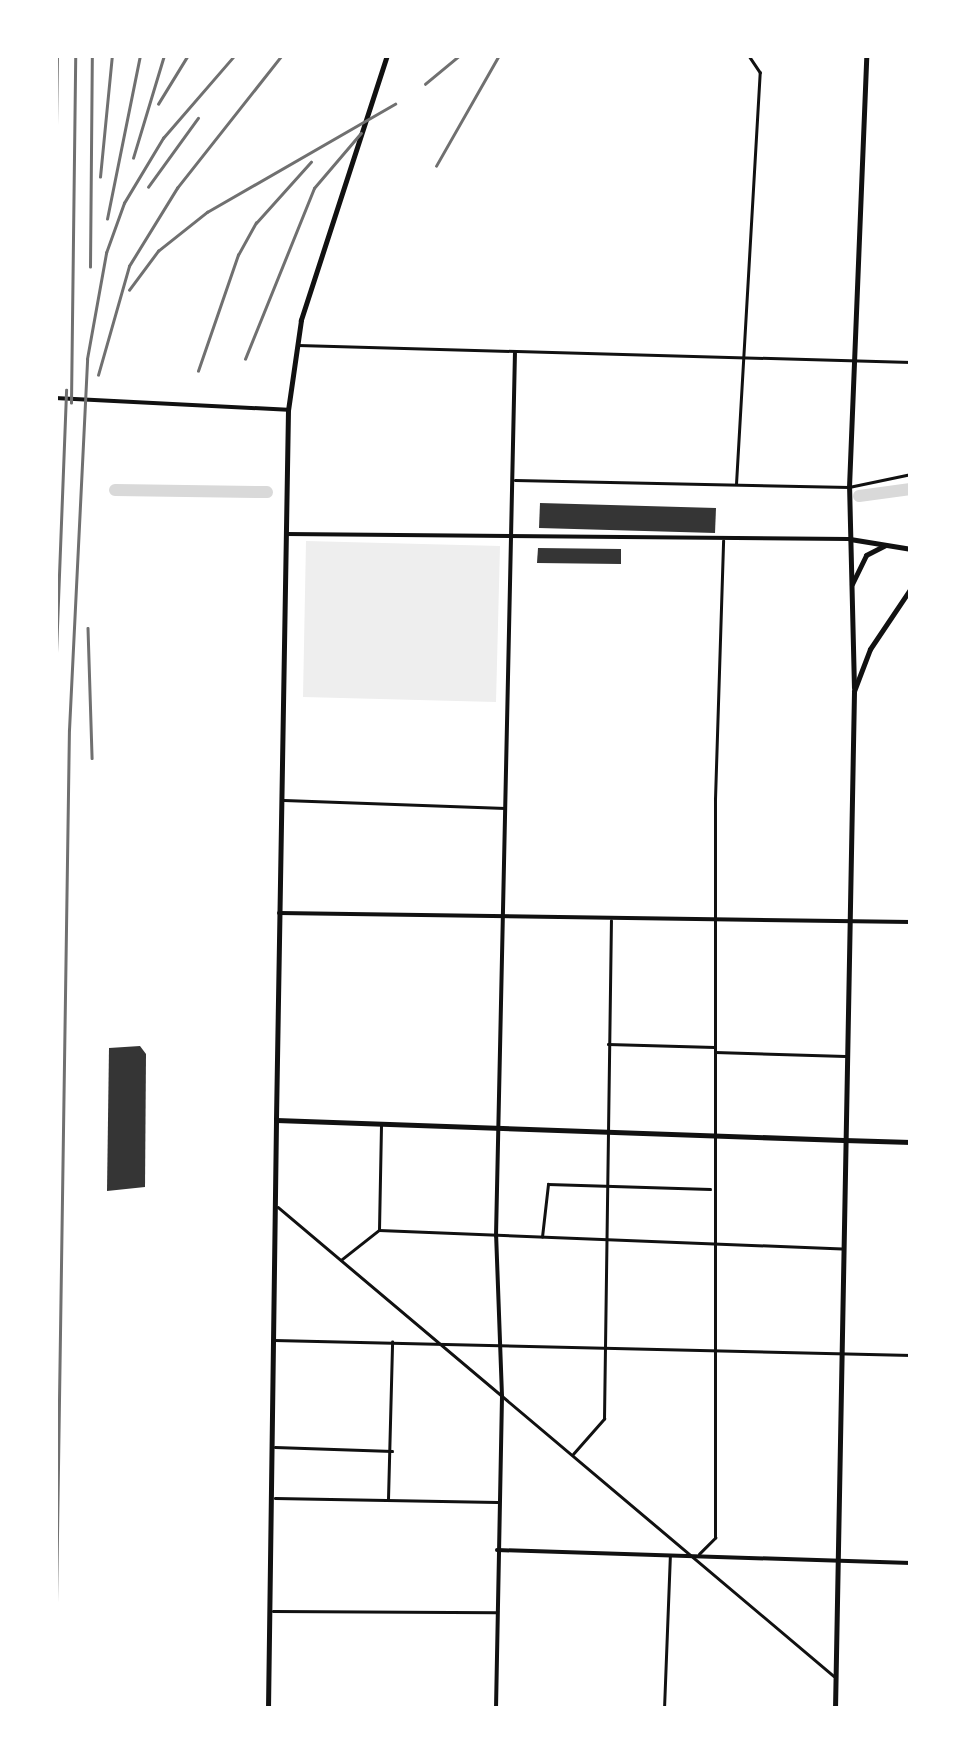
<!DOCTYPE html>
<style>
body{margin:0}
#map{position:relative;width:966px;height:1764px;overflow:hidden;background:#fff;font-family:Helvetica,sans-serif}
div>[style]{position:absolute}
.green>*{inset:0;background:#eee}
.river>*{height:12px;margin:-6px;padding:0 6px;transform-origin:6px;border-radius:6px;background:#d9d9d9}
.building>*{inset:0;background:#353535}
.minor>*{height:2.5px;margin:-1.25px;padding:0 1.25px;transform-origin:1.25px;border-radius:1.25px;background:#111}
.tertiary>*{height:4px;margin:-2px;padding:0 2px;transform-origin:2px;border-radius:2px;background:#111}
.secondary>*{height:5px;margin:-2.5px;padding:0 2.5px;transform-origin:2.5px;border-radius:2.5px;background:#111}
.primary>*{height:5px;margin:-2.5px;padding:0 2.5px;transform-origin:2.5px;border-radius:2.5px;background:#111}
.trunk>*{height:5px;margin:-2.5px;padding:0 2.5px;transform-origin:2.5px;border-radius:2.5px;background:#111}
.rail>*{height:2.5px;margin:-1.25px;padding:0 1.25px;transform-origin:1.25px;border-radius:1.25px;background:#707070}
span{translate:-50% -50%;white-space:nowrap;text-align:center;line-height:1.15;-webkit-text-stroke:8px #fff;paint-order:stroke}
.frame{position:absolute;inset:0;border:58px solid #fff;pointer-events:none}
</style>
<div id="map">
<div class="green">
<div style="clip-path:polygon(306px 541px,500px 546px,496px 702px,303px 697px)"></div>
</div>
<div class="river">
<div style="left:115px;top:490px;width:152px;rotate:0.8deg"></div>
<div style="left:859px;top:496px;width:52px;rotate:-7.7deg"></div>
</div>
<div class="building">
<div style="clip-path:polygon(540px 503px,716px 508px,715px 533px,539px 528px)"></div>
<div style="clip-path:polygon(538px 548px,621px 549px,621px 564px,537px 563px)"></div>
<div style="clip-path:polygon(140px 1046px,146px 1054px,145px 1187px,107px 1191px,109px 1048px)"></div>
</div>
<div class="minor">
<div style="left:298px;top:345px;width:613px;rotate:1.59deg"></div>
<div style="left:515px;top:480px;width:334px;rotate:1.2deg"></div>
<div style="left:849px;top:487px;width:63px;rotate:-11.8deg"></div>
<div style="left:736px;top:484px;width:412px;rotate:-86.7deg"></div>
<div style="left:760px;top:73px;width:22px;rotate:-124deg"></div>
<div style="left:284px;top:800px;width:221px;rotate:2.1deg"></div>
<div style="left:608px;top:1044px;width:106px;rotate:1.6deg"></div>
<div style="left:715px;top:1052px;width:130px;rotate:1.8deg"></div>
<div style="left:278px;top:1207px;width:727px;rotate:40.15deg"></div>
<div style="left:379px;top:1230px;width:463px;rotate:2.3deg"></div>
<div style="left:542px;top:1237px;width:53px;rotate:-83.5deg"></div>
<div style="left:548px;top:1184px;width:162px;rotate:1.8deg"></div>
<div style="left:341px;top:1260px;width:48px;rotate:-38.3deg"></div>
<div style="left:379px;top:1230px;width:104px;rotate:-88.9deg"></div>
<div style="left:274px;top:1340px;width:637px;rotate:1.35deg"></div>
<div style="left:275px;top:1447px;width:117px;rotate:2deg"></div>
<div style="left:573px;top:1454px;width:47px;rotate:-48.5deg"></div>
<div style="left:604px;top:1419px;width:498px;rotate:-89.2deg"></div>
<div style="left:275px;top:1498px;width:222px;rotate:1deg"></div>
<div style="left:388px;top:1499px;width:157px;rotate:-88.5deg"></div>
<div style="left:699px;top:1554px;width:23px;rotate:-45deg"></div>
<div style="left:715px;top:1538px;width:739px;rotate:-90deg"></div>
<div style="left:715px;top:799px;width:258px;rotate:-88.2deg"></div>
<div style="left:273px;top:1611px;width:222px;rotate:0.3deg"></div>
<div style="left:664px;top:1709px;width:153px;rotate:-87.8deg"></div>
</div>
<div class="tertiary">
<div style="left:55px;top:398px;width:233px;rotate:2.9deg"></div>
<div style="left:286px;top:534px;width:563px;rotate:0.51deg"></div>
<div style="left:279px;top:913px;width:632px;rotate:0.82deg"></div>
<div style="left:497px;top:1550px;width:414px;rotate:1.8deg"></div>
<div style="left:496px;top:1709px;width:313px;rotate:-88.9deg"></div>
<div style="left:502px;top:1396px;width:160px;rotate:-92.1deg"></div>
<div style="left:496px;top:1236px;width:883px;rotate:-88.77deg"></div>
</div>
<div class="secondary">
<div style="left:850px;top:539px;width:62px;rotate:9.3deg"></div>
<div style="left:852px;top:584px;width:32px;rotate:-64deg"></div>
<div style="left:866px;top:555px;width:22px;rotate:-27deg"></div>
<div style="left:854px;top:688px;width:201px;rotate:-91.4deg"></div>
<div style="left:849px;top:487px;width:432px;rotate:-87.7deg"></div>
<div style="left:844px;top:1140px;width:67px;rotate:1.7deg"></div>
<div style="left:268px;top:1709px;width:589px;rotate:-89.22deg"></div>
</div>
<div class="primary">
<div style="left:387px;top:55px;width:279px;rotate:108deg"></div>
<div style="left:301px;top:320px;width:91px;rotate:98.2deg"></div>
<div style="left:288px;top:410px;width:710px;rotate:90.97deg"></div>
<div style="left:276px;top:1120px;width:568px;rotate:2.02deg"></div>
</div>
<div class="trunk">
<div style="left:835px;top:1709px;width:1018px;rotate:-88.93deg"></div>
<div style="left:854px;top:691px;width:45px;rotate:-69.1deg"></div>
<div style="left:870px;top:649px;width:73px;rotate:-56.1deg"></div>
</div>
<div class="rail">
<div style="left:425px;top:84px;width:45px;rotate:-39.6deg"></div>
<div style="left:158px;top:104px;width:57px;rotate:-58.5deg"></div>
<div style="left:133px;top:158px;width:108px;rotate:-73.2deg"></div>
<div style="left:436px;top:166px;width:128px;rotate:-60.4deg"></div>
<div style="left:100px;top:177px;width:123px;rotate:-84.4deg"></div>
<div style="left:148px;top:187px;width:85px;rotate:-54.1deg"></div>
<div style="left:55px;top:197px;width:142px;rotate:-89.2deg"></div>
<div style="left:107px;top:219px;width:167px;rotate:-78.6deg"></div>
<div style="left:90px;top:267px;width:212px;rotate:-89.5deg"></div>
<div style="left:129px;top:290px;width:49px;rotate:-53.4deg"></div>
<div style="left:158px;top:251px;width:63px;rotate:-38.5deg"></div>
<div style="left:207px;top:212px;width:217px;rotate:-29.9deg"></div>
<div style="left:245px;top:359px;width:184px;rotate:-68deg"></div>
<div style="left:314px;top:188px;width:72px;rotate:-49.5deg"></div>
<div style="left:198px;top:371px;width:123px;rotate:-71deg"></div>
<div style="left:238px;top:255px;width:37px;rotate:-61deg"></div>
<div style="left:256px;top:223px;width:82px;rotate:-48deg"></div>
<div style="left:98px;top:375px;width:113px;rotate:-74.1deg"></div>
<div style="left:129px;top:266px;width:92px;rotate:-58.4deg"></div>
<div style="left:177px;top:188px;width:169px;rotate:-51.7deg"></div>
<div style="left:71px;top:403px;width:348px;rotate:-89.3deg"></div>
<div style="left:88px;top:628px;width:130px;rotate:88.2deg"></div>
<div style="left:55px;top:679px;width:289px;rotate:-87.8deg"></div>
<div style="left:55px;top:1670px;width:940px;rotate:-89.15deg"></div>
<div style="left:69px;top:730px;width:371px;rotate:-87.2deg"></div>
<div style="left:87px;top:359px;width:108px;rotate:-79.8deg"></div>
<div style="left:106px;top:253px;width:53px;rotate:-70.2deg"></div>
<div style="left:124px;top:203px;width:76px;rotate:-59deg"></div>
<div style="left:163px;top:138px;width:110px;rotate:-49.1deg"></div>
</div>
<div class="frame"></div>
</div>
